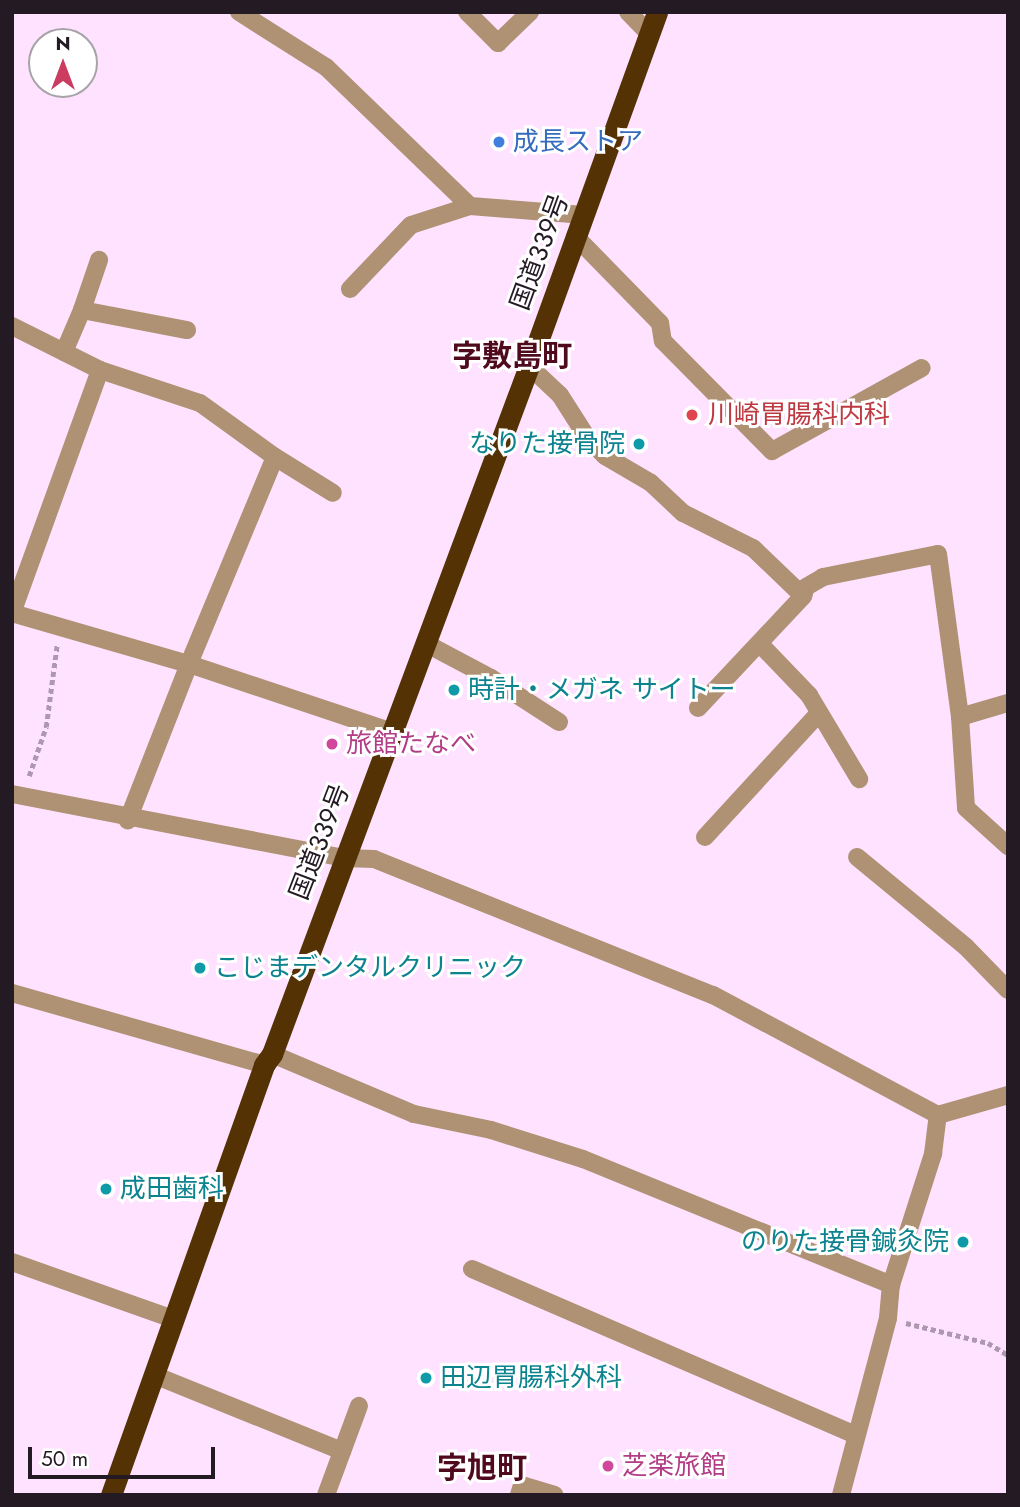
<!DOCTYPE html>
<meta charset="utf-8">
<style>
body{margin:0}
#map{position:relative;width:1020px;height:1507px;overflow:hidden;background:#fee2ff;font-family:Jost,"Noto Sans JP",sans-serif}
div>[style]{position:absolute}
.path>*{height:4.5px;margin-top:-2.25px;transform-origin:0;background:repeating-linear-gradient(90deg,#ae98af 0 5px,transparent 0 8.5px)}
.minor>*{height:18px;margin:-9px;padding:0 9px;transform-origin:9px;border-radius:9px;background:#af9173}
.highway>*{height:21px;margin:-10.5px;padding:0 10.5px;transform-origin:10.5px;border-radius:10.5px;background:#543204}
.dots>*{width:19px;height:19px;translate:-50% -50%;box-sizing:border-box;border:4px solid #fff;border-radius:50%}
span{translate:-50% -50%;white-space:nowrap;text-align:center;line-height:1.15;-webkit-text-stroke:6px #fff;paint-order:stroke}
.shop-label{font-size:26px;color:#366cbe}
.left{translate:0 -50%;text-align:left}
.street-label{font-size:26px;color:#241a24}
.health-label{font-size:26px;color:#be3a42}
.culture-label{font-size:26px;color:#0d838f}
.right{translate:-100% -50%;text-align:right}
.hotel-label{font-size:26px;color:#b23c85}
.quarter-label{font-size:30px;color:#500a1e;font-weight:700}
.frame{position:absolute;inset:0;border:14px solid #241a24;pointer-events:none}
.north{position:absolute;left:28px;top:28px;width:70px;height:70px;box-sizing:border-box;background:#fff;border:2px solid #a7a3a7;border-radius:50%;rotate:0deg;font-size:19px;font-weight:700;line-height:28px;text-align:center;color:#241a24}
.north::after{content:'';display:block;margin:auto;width:24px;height:32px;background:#cb3c60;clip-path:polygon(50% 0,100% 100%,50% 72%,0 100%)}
.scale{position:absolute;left:28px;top:1447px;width:187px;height:32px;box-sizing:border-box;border:4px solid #241a24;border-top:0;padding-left:9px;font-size:21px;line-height:24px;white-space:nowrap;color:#241a24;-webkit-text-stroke:5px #fff;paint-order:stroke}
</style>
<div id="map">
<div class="path">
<div style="left:29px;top:776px;width:52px;rotate:-70.9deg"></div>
<div style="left:46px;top:727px;width:83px;rotate:-82.4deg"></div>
<div style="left:906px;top:1323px;width:84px;rotate:13.7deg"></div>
<div style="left:988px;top:1343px;width:23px;rotate:31deg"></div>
</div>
<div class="minor">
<div style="left:239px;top:12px;width:103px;rotate:32.3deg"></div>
<div style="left:326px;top:67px;width:200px;rotate:44deg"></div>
<div style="left:467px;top:12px;width:44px;rotate:45deg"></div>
<div style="left:498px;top:43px;width:45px;rotate:-44.1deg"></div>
<div style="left:628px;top:12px;width:29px;rotate:46deg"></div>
<div style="left:575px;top:236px;width:122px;rotate:45.7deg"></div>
<div style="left:660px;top:323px;width:18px;rotate:81deg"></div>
<div style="left:663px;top:341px;width:155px;rotate:45.3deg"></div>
<div style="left:772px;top:451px;width:171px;rotate:-29deg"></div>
<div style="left:350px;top:289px;width:88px;rotate:-46.4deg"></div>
<div style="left:411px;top:225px;width:62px;rotate:-17.9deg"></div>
<div style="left:470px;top:206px;width:114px;rotate:4.5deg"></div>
<div style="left:82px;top:310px;width:53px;rotate:-71.2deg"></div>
<div style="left:12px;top:326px;width:98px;rotate:26.6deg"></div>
<div style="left:100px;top:370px;width:105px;rotate:18.3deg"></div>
<div style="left:200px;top:403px;width:92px;rotate:35.8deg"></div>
<div style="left:275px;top:457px;width:224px;rotate:112.6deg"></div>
<div style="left:189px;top:664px;width:214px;rotate:18.5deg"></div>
<div style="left:64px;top:352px;width:46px;rotate:-66.8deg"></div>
<div style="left:82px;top:310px;width:107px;rotate:10.8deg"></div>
<div style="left:529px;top:366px;width:42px;rotate:43.1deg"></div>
<div style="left:560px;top:395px;width:52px;rotate:57.5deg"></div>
<div style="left:588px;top:439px;width:24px;rotate:45deg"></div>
<div style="left:605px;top:456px;width:53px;rotate:30.4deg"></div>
<div style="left:651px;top:483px;width:44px;rotate:43.2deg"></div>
<div style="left:683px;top:513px;width:78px;rotate:26.6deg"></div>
<div style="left:753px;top:548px;width:69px;rotate:43.8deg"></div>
<div style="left:803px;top:596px;width:9px;rotate:-72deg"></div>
<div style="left:806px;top:587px;width:20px;rotate:-30deg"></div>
<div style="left:823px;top:577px;width:117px;rotate:-11.3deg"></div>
<div style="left:938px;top:554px;width:164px;rotate:82.3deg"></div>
<div style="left:960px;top:717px;width:91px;rotate:86.2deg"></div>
<div style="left:966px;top:808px;width:57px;rotate:42.1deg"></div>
<div style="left:100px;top:370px;width:258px;rotate:109.9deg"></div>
<div style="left:12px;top:613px;width:184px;rotate:16.1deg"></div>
<div style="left:189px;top:664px;width:168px;rotate:111.4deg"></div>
<div style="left:275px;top:457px;width:68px;rotate:31.8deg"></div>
<div style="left:425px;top:643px;width:75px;rotate:27.9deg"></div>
<div style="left:491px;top:678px;width:81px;rotate:32.9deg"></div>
<div style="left:760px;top:644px;width:71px;rotate:46.1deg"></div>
<div style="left:809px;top:695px;width:98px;rotate:59.2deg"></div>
<div style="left:698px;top:708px;width:154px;rotate:-46.8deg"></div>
<div style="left:960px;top:717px;width:50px;rotate:-16.3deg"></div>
<div style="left:12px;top:794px;width:337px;rotate:10.9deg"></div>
<div style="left:343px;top:858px;width:31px;rotate:2deg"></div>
<div style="left:374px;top:859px;width:365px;rotate:21.9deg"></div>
<div style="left:713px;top:995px;width:255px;rotate:28.1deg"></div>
<div style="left:938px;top:1115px;width:73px;rotate:-15.9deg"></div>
<div style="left:705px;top:837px;width:168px;rotate:-47.4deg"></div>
<div style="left:857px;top:857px;width:141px;rotate:39.5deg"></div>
<div style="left:966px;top:947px;width:60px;rotate:45.7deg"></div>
<div style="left:12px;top:993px;width:262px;rotate:15.9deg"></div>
<div style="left:272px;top:1054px;width:154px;rotate:22.9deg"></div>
<div style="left:414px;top:1114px;width:79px;rotate:11.7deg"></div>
<div style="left:491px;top:1130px;width:96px;rotate:17.5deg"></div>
<div style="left:583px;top:1159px;width:333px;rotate:22.2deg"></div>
<div style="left:12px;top:1262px;width:171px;rotate:19.5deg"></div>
<div style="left:472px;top:1269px;width:416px;rotate:23.4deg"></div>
<div style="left:154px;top:1375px;width:203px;rotate:22deg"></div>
<div style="left:326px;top:1495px;width:95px;rotate:-69.7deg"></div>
<div style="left:519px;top:1495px;width:10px;rotate:-73deg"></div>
<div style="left:522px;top:1485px;width:34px;rotate:17deg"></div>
<div style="left:841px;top:1495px;width:183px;rotate:-75.1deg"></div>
<div style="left:888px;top:1318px;width:33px;rotate:-85deg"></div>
<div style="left:891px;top:1285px;width:138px;rotate:-72.2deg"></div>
<div style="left:933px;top:1154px;width:39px;rotate:-83deg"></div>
</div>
<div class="highway">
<div style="left:111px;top:1495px;width:456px;rotate:-70.4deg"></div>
<div style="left:264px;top:1065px;width:14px;rotate:-54deg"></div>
<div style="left:272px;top:1054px;width:734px;rotate:-69.52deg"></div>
<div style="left:529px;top:366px;width:376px;rotate:-70.1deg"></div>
</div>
<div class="dots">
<div style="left:499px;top:142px;background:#3f7fe0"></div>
<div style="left:692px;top:415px;background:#e0444e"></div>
<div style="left:639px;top:444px;background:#0f9aa8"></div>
<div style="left:454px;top:690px;background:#0f9aa8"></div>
<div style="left:332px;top:744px;background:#d1479c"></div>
<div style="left:200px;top:968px;background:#0f9aa8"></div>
<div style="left:106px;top:1189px;background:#0f9aa8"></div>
<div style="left:963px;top:1242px;background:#0f9aa8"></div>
<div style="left:426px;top:1378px;background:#0f9aa8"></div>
<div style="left:608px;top:1466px;background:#d1479c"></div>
</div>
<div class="shop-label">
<span class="left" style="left:513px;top:142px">成長ストア</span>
</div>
<div class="street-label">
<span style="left:540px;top:252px;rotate:-70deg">国道339号</span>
<span style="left:320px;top:842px;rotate:-69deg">国道339号</span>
</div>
<div class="health-label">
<span class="left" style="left:708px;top:415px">川崎胃腸科内科</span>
</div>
<div class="culture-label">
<span class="right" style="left:625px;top:444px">なりた接骨院</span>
<span class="left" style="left:468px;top:690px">時計・メガネ サイトー</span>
<span class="left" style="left:214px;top:968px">こじまデンタルクリニック</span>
<span class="left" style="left:120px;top:1189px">成田歯科</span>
<span class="right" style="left:949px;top:1242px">のりた接骨鍼灸院</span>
<span class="left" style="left:440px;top:1378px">田辺胃腸科外科</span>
</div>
<div class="hotel-label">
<span class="left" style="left:346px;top:744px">旅館たなべ</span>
<span class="left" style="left:622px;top:1466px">芝楽旅館</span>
</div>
<div class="quarter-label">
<span style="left:512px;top:356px">字敷島町</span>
<span style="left:482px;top:1468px">字旭町</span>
</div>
<div class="frame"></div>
<div class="north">N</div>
<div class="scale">50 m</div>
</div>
